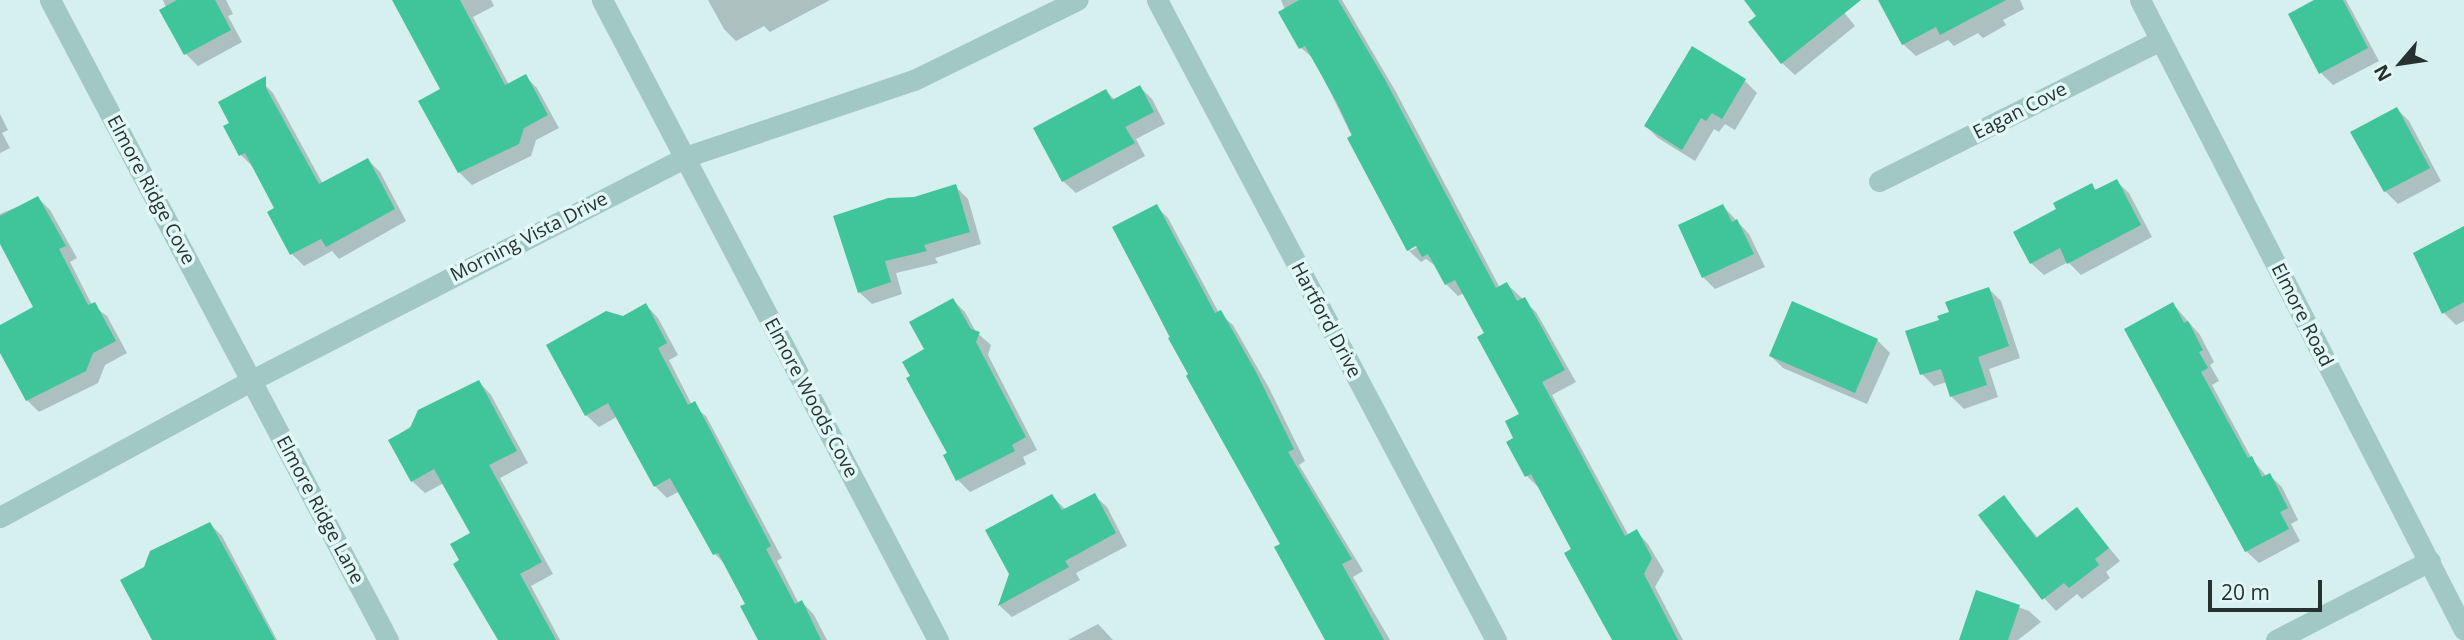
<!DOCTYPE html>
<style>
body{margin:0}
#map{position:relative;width:2464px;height:640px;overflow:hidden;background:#d6f0ef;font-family:"Open Sans",sans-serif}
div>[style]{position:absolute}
.shadow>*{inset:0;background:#0003}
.building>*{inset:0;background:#3fc599}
.minor>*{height:21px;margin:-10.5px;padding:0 10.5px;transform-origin:10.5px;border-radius:10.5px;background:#a2c8c3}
span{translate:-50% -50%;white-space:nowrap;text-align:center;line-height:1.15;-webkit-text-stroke:7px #e2f8f7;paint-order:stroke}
.street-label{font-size:19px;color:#25322f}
.north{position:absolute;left:2366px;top:28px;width:70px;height:70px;-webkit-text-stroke:5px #e2f8f7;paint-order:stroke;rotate:241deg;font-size:19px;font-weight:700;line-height:28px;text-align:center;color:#25322f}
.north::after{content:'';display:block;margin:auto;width:24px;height:32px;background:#25322f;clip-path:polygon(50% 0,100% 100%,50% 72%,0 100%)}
.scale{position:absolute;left:2208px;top:580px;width:114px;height:32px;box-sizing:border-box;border:4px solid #25322f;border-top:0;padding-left:9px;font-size:21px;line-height:24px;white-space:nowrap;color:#25322f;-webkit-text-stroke:5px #e2f8f7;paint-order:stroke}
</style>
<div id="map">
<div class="shadow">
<div style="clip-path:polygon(163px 0,226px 0,233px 14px,228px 16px,242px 42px,198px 66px,185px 53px)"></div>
<div style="clip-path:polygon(406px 0,491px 0,494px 6px,473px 17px,509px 85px,525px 76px,537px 88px,559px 128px,536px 140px,531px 156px,472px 185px,459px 172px,421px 101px,442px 89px)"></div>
<div style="clip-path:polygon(708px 0,830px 0,770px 32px,764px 26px,736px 41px,724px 29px)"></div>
<div style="clip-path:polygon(evenodd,1281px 0,1342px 0,1396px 92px,1500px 288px,1507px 284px,1536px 312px,1576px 382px,1552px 395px,1629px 536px,1636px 531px,1648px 544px,1664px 571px,1655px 587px,1683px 640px,1615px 640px,1573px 550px,1539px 488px,1527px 476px,1516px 439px,1522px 414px,1487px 334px,1464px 293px,1458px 296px,1446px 284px,1437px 267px,1426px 259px,1421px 262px,1408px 250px,1314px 59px,1301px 48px,1281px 0,1425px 243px,1410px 251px,1410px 247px,1425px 243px)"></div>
<div style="clip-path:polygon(1746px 0,1834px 0,1855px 26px,1795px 75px,1782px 63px,1758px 16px)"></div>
<div style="clip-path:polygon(1901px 0,2020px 0,2024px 9px,2003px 20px,2006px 25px,1983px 38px,1978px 33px,1954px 46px,1948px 40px,1916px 56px,1903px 44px)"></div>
<div style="clip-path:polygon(2318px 0,2346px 0,2379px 61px,2333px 85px,2321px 73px)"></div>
<div style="clip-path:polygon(261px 81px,273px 93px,323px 184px,368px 160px,380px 172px,406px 221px,339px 259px,332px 251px,304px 266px,292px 254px,276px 209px,253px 167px,241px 155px,231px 124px)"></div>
<div style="clip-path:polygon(1745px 81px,1757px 93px,1735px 130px,1725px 124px,1719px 132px,1714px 129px,1695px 161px,1658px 138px,1646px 126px)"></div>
<div style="clip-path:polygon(1140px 87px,1152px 99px,1165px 124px,1136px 139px,1145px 156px,1076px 193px,1063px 181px,1106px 91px,1115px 100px)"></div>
<div style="clip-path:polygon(2397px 109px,2409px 121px,2441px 181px,2398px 204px,2385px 191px,2353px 133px)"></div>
<div style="clip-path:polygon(0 114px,8px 130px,2px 133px,10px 148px,0 153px)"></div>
<div style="clip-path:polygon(2116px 181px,2129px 193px,2152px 237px,2081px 275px,2068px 262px,2044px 275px,2031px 263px,2058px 210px,2091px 185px,2097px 191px)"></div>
<div style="clip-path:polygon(955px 186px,968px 199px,981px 244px,935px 258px,938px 263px,896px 273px,902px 294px,872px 304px,859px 292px,914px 199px)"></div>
<div style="clip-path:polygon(38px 198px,50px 210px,77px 258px,70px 262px,92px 305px,107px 316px,127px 353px,105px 365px,98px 383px,39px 412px,27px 400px,0 349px,0 327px,36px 307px,0 240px,0 214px)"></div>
<div style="clip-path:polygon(1156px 206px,1168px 218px,1219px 313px,1233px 325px,1269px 388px,1305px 461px,1299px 465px,1363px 571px,1353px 577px,1390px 640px,1326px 640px,1282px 545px,1204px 405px,1114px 228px)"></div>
<div style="clip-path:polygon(1723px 206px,1749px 234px,1765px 267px,1715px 289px,1703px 277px)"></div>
<div style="clip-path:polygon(2464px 233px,2464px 321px,2456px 325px,2444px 313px)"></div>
<div style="clip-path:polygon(1989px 289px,2001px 301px,2020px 358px,1989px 369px,1998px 397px,1964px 409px,1951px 396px,1947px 382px,1934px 386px,1922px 374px,1942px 322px)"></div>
<div style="clip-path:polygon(953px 300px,965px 312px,976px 332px,991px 345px,988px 355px,1037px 450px,1023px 457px,1026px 464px,970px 492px,958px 480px,949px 453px,926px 350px)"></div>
<div style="clip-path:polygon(2173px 304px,2200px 335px,2214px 362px,2210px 365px,2219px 381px,2212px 385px,2252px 459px,2267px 477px,2269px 475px,2282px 487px,2298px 520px,2291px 524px,2300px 541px,2259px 563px,2246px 551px)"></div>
<div style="clip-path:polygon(646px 305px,658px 318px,678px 355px,669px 360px,692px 405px,706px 416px,782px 558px,777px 561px,799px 604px,802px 602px,814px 615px,827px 640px,760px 640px,747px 605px,728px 567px,715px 554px,680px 491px,667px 498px,655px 486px,618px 416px,599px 427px,586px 415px,624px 318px)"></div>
<div style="clip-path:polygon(1877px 340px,1890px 353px,1867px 404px,1783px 368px,1771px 356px)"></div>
<div style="clip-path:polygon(479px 382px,491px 395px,528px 463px,500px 478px,553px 574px,531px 586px,560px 640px,500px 640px,462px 561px,472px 534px,444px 483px,425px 493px,412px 481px,390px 440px)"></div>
<div style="clip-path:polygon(1094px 495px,1107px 507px,1127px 546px,1076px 573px,1080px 580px,1012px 617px,1000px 606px,1011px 574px,1052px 496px,1066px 510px)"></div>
<div style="clip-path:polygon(2004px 498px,2038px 538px,2077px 509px,2120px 561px,2106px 572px,2110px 578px,2082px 599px,2077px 594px,2056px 611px,2044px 598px)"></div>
<div style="clip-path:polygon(210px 524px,222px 536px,277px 640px,185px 640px)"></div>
<div style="clip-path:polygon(1977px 592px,2029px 611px,2041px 622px,2018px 640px,1961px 640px)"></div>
<div style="clip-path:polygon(1098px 624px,1113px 640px,1068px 640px)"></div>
</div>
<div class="building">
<div style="clip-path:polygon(177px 0,215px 0,231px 30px,184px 55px,159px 10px)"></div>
<div style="clip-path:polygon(392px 0,460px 0,505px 85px,526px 74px,548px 115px,524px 128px,519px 144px,458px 173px,418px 101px,440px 89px)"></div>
<div style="clip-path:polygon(1299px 0,1338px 0,1384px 78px,1496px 288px,1507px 282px,1517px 301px,1525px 297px,1565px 370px,1542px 382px,1625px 536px,1637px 529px,1652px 558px,1644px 574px,1678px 640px,1612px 640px,1564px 553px,1571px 549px,1531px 474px,1525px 477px,1506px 442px,1513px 438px,1505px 421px,1519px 414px,1477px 337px,1484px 333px,1455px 280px,1445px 285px,1428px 254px,1422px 257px,1416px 246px,1407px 251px,1347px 138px,1352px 135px,1337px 103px,1305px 46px,1299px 49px,1278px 12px)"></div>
<div style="clip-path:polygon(1744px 0,1861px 0,1781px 64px,1748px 22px,1756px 16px)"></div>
<div style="clip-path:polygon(1878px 0,2006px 0,1940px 35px,1936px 27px,1902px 45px)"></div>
<div style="clip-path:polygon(2314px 0,2343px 0,2368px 48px,2319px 74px,2288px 14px)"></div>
<div style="clip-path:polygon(1692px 46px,1746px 79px,1722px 119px,1712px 113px,1706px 121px,1701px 118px,1682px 150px,1644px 126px)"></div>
<div style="clip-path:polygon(266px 76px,266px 88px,319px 184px,368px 158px,395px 209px,326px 247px,321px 239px,290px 255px,267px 212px,274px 208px,245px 153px,239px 156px,223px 126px,229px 123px,218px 102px)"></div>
<div style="clip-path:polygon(1140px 85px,1154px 112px,1125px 127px,1135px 143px,1062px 182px,1033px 128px,1106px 89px,1112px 100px)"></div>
<div style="clip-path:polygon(2397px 107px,2430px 168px,2384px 192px,2350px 132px)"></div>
<div style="clip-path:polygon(2117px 179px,2141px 225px,2067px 264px,2060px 248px,2030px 264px,2013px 232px,2056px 209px,2053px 203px,2092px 183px,2095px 190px)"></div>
<div style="clip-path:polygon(956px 184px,970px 232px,924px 245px,927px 251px,885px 261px,891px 282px,858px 293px,833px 216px,888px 198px,914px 197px)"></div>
<div style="clip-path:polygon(38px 196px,66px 246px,59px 249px,88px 305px,95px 302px,116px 341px,93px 353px,86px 371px,26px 401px,0 353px,0 325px,33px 307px,0 244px,0 216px)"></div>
<div style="clip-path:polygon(1157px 204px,1215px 313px,1221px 310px,1257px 374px,1294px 449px,1288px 452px,1352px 559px,1342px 564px,1384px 640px,1325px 640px,1274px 547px,1280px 544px,1186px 376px,1188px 374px,1168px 338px,1170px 337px,1112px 227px)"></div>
<div style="clip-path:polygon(1723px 204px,1732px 222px,1737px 219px,1754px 254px,1702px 278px,1678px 225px)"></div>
<div style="clip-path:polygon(2464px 226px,2464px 302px,2442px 314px,2413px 253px)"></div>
<div style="clip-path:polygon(1989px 287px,2009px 346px,1978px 357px,1987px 385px,1950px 397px,1941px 369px,1920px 375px,1905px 331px,1939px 320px,1937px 316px,1949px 312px,1945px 302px)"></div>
<div style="clip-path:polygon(953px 298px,971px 329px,980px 332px,976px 342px,1026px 437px,1012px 445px,1015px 451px,956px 481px,943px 455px,947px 453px,906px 378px,910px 376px,902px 362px,924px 349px,909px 322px)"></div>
<div style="clip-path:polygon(1792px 301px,1878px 339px,1855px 393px,1769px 356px)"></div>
<div style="clip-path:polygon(2173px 302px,2184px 323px,2188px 321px,2203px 350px,2199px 352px,2208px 368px,2201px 372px,2248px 458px,2252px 456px,2262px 477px,2270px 473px,2288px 508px,2280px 512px,2289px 529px,2245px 552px,2124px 329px)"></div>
<div style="clip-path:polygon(646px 303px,667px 343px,658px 348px,688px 405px,695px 401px,722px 452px,771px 546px,766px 549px,795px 604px,802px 600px,821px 640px,758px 640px,740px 606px,745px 604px,718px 553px,713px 555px,670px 478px,654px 487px,608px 403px,585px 416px,546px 345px,606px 311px,623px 316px)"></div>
<div style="clip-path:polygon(479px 380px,517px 451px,489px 465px,542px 562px,520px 574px,556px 640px,498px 640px,453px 564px,459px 560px,450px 544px,470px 533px,434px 469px,411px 482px,388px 440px,410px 428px,418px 410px)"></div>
<div style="clip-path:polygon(1095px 493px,1116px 533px,1065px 561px,1069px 567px,998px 606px,1009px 574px,985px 530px,1052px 494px,1062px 510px)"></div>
<div style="clip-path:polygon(2004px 495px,2036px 538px,2077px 507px,2109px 548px,2095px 559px,2099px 565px,2069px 588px,2064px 583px,2042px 600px,1978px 515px)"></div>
<div style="clip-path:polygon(210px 522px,235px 567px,275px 640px,152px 640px,120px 580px,144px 567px,150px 551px)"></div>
<div style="clip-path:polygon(1976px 590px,2020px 605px,2008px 640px,1959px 640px)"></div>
</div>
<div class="minor">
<div style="left:50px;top:0;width:724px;rotate:62.16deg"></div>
<div style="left:602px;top:0;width:723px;rotate:62.3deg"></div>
<div style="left:1157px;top:0;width:724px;rotate:62.09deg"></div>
<div style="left:2140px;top:0;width:708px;rotate:62.78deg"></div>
<div style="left:1879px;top:181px;width:314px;rotate:-26.6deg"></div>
<div style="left:0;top:517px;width:287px;rotate:-28.5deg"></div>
<div style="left:252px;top:380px;width:487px;rotate:-27.2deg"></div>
<div style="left:685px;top:157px;width:242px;rotate:-18.6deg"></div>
<div style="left:914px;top:80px;width:182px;rotate:-26.1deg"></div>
<div style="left:2276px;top:640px;width:173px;rotate:-27.2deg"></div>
</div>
<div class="street-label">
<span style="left:2020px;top:111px;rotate:-27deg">Eagan Cove</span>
<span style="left:151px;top:190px;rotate:62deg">Elmore Ridge Cove</span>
<span style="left:529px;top:237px;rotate:-27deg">Morning Vista Drive</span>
<span style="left:2302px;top:315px;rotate:63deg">Elmore Road</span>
<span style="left:1326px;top:320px;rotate:62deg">Hartford Drive</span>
<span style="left:811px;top:398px;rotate:62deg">Elmore Woods Cove</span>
<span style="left:320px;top:510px;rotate:62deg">Elmore Ridge Lane</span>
</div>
<div class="north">N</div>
<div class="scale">20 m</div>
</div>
